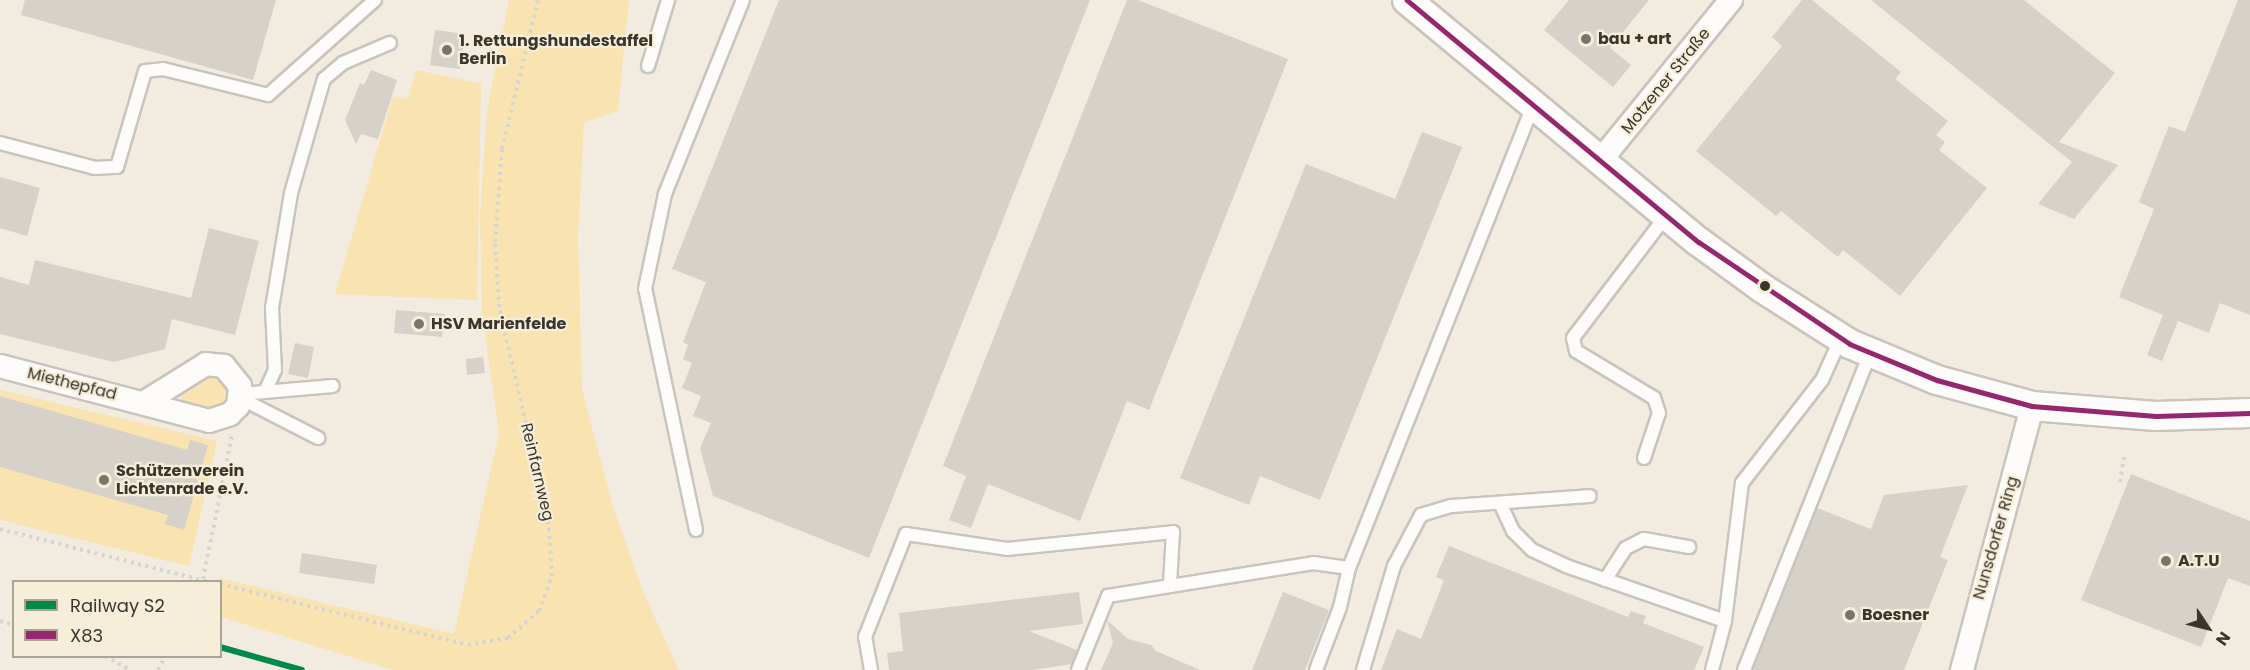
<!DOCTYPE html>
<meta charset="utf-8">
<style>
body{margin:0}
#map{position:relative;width:2250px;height:670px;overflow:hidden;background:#f1ebe0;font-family:Poppins,sans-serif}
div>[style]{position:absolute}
.green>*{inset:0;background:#f8e3b1}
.building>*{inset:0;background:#d6d2ca}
.path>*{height:4px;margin-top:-2px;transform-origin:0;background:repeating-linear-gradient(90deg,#d7d5d2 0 3px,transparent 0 7.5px)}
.roads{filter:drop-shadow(2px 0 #c9c4bc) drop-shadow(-2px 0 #c9c4bc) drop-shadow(0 2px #c9c4bc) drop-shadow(0 -2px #c9c4bc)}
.service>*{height:12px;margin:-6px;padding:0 6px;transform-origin:6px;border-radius:6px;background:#fdfcfa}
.minor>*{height:22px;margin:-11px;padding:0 11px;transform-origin:11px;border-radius:11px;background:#fdfcfa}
.tertiary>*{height:28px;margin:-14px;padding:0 14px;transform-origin:14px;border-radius:14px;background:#fdfcfa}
.bus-1>*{height:4.5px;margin:-2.25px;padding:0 2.25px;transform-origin:2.25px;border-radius:2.25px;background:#95276e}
.rail-1>*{height:6px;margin:-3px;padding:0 3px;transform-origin:3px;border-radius:3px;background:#018a47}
.dots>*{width:16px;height:16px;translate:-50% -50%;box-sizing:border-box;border:3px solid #f7eeda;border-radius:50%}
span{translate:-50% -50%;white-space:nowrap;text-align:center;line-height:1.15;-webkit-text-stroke:4.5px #f7eeda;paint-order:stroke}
.poi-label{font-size:16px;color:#3a362e;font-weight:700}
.left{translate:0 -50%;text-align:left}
.street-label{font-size:16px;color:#3a362e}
.legend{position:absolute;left:12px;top:580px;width:210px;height:78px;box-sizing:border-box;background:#f7eeda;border:2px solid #aba495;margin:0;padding:8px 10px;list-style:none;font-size:18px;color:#3a362e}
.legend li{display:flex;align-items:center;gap:12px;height:30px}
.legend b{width:30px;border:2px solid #aba495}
.north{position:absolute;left:2178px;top:598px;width:60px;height:60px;-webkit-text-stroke:4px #f7eeda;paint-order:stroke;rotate:125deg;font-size:16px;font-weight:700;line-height:24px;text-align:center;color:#3a362e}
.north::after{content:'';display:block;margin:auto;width:21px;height:27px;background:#3a362e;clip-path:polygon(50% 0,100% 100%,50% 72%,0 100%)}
</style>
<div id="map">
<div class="green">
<div style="clip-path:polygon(509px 0,629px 0,618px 111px,584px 122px,578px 237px,582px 389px,612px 504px,643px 592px,679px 670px,393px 670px,221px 617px,219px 578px,454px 634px,499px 433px,482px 313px,480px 216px,487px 110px)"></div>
<div style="clip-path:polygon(416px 70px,481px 84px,477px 300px,335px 294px,393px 96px,408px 99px)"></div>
<div style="clip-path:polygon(209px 376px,221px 379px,229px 390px,221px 405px,210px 408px,181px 400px,182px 391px)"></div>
<div style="clip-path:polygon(0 390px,217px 441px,189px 566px,0 520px)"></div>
</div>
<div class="building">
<div style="clip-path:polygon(25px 0,276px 0,253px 80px,21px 15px)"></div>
<div style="clip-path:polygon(779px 0,1090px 0,869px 558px,713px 496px,700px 448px,711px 423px,693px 416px,701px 396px,682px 388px,692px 363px,683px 359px,688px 345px,683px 342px,706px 282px,672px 269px)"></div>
<div style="clip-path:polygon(1127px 0,1138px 0,1288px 59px,1149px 410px,1127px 401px,1080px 521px,988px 484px,971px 528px,949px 520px,966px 476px,943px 466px)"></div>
<div style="clip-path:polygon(1569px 0,1649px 0,1610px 48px,1631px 65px,1613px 87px,1544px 30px)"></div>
<div style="clip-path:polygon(1802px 0,1812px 0,1901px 72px,1895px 79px,1948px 121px,1936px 135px,1945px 142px,1939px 150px,1987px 188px,1900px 296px,1843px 250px,1838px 257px,1781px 211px,1776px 216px,1696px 151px,1782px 46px,1772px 37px)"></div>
<div style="clip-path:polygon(1871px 0,2024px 0,2115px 73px,2059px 142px,2118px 165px,2074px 219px,2038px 204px,2072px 162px)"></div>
<div style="clip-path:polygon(2238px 0,2250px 0,2250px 315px,2220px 303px,2209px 333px,2178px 321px,2162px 361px,2147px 355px,2163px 315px,2119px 297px,2154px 209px,2139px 202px,2169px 126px,2185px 132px)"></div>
<div style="clip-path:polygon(435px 30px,465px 34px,460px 69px,430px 65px)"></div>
<div style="clip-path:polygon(371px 70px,397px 80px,378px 139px,361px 134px,356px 144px,345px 120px,360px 83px,364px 85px)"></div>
<div style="clip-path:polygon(1422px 132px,1462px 147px,1320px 500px,1260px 476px,1249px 505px,1180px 478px,1306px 164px,1395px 199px)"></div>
<div style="clip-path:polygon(0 177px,40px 188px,27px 236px,0 228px)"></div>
<div style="clip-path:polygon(209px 228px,259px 241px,235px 335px,172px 319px,165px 349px,114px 362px,0 334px,0 277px,29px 285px,35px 260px,191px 298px)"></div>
<div style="clip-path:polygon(396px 310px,445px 314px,442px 337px,394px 333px)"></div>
<div style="clip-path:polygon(295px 343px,314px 347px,308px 378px,288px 374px)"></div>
<div style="clip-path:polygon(483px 357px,485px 373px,467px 375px,466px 359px)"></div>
<div style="clip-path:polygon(0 396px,187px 450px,190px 440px,208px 445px,184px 530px,165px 524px,168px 515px,0 467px)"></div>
<div style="clip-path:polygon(2131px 474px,2250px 521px,2250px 586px,2228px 578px,2201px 647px,2081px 600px)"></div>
<div style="clip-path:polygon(1968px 485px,1940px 557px,1948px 560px,1904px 670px,1753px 670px,1817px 508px,1871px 529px,1884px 495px)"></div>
<div style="clip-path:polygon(1449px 546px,1628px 617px,1631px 611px,1646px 616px,1643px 623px,1704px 647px,1694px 670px,1381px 670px,1397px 629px,1421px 639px,1444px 580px,1436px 577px)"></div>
<div style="clip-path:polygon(302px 553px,377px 565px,374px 584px,299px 573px)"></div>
<div style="clip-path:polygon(1079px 592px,1083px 624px,1029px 631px,1077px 650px,1072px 664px,1032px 670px,889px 670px,887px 653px,903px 651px,899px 613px)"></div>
<div style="clip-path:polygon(1283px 592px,1329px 610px,1305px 670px,1252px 670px)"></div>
<div style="clip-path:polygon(1107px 620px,1128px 639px,1151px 645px,1156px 651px,1200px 670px,1101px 670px,1113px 643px)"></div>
</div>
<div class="path">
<div style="left:2120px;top:482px;width:30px;rotate:-81deg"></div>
<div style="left:0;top:529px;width:217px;rotate:14.2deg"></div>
<div style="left:203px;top:579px;width:147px;rotate:-78.6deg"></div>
<div style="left:220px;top:584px;width:255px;rotate:13.8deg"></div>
<div style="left:468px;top:645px;width:41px;rotate:-9.9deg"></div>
<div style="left:508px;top:638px;width:41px;rotate:-41.1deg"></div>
<div style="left:539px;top:611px;width:37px;rotate:-70deg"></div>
<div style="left:552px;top:576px;width:58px;rotate:-93.9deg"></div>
<div style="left:548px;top:518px;width:217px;rotate:-103.1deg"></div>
<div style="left:499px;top:307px;width:65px;rotate:-93.5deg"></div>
<div style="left:495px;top:242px;width:93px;rotate:-85.7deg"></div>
<div style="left:502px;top:149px;width:153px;rotate:-76.4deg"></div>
<div style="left:0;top:621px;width:15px;rotate:16deg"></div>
<div style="left:105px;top:656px;width:29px;rotate:29deg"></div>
<div style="left:158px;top:670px;width:16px;rotate:-60deg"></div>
</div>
<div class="roads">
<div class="service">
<div style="left:648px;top:66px;width:69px;rotate:-73.1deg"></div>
<div style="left:0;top:143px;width:98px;rotate:14.7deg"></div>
<div style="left:95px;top:168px;width:22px;rotate:-3deg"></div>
<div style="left:117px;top:167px;width:100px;rotate:-73.7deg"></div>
<div style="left:145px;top:71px;width:18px;rotate:-6deg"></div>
<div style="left:163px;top:69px;width:108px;rotate:13.9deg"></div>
<div style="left:268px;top:95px;width:143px;rotate:-41.6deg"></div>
<div style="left:265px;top:392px;width:24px;rotate:-66deg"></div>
<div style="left:275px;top:370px;width:62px;rotate:-92.8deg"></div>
<div style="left:272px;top:308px;width:117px;rotate:-80.6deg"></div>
<div style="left:291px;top:193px;width:119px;rotate:-73.9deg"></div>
<div style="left:324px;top:79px;width:25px;rotate:-40deg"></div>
<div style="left:343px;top:63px;width:51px;rotate:-23.1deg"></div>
<div style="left:241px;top:394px;width:92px;rotate:-5deg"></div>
<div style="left:240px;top:398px;width:88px;rotate:27.1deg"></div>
<div style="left:1644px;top:458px;width:47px;rotate:-71.6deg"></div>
<div style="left:1659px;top:413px;width:16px;rotate:-108deg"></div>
<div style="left:1654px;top:398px;width:91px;rotate:-148.9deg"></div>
<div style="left:1576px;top:351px;width:13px;rotate:-103deg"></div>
<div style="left:1573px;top:338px;width:153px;rotate:-52.7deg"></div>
<div style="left:1500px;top:503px;width:31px;rotate:65deg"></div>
<div style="left:1513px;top:531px;width:27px;rotate:45deg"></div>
<div style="left:1532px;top:550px;width:38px;rotate:25deg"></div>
<div style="left:1566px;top:566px;width:168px;rotate:19.1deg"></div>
<div style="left:696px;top:530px;width:246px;rotate:-101.9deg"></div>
<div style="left:645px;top:289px;width:97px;rotate:-78.1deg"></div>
<div style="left:665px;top:194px;width:209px;rotate:-68.1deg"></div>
<div style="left:1605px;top:580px;width:38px;rotate:-57deg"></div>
<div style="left:1626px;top:548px;width:20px;rotate:-27deg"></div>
<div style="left:1644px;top:539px;width:46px;rotate:10.1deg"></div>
<div style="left:871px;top:670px;width:34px;rotate:-100deg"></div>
<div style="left:865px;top:637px;width:111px;rotate:-68.3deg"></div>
<div style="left:906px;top:534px;width:102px;rotate:8.4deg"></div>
<div style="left:1007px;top:549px;width:167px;rotate:-5.8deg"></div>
<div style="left:1173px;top:532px;width:52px;rotate:93.3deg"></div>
<div style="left:1078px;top:670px;width:80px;rotate:-67.9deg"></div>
<div style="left:1108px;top:596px;width:208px;rotate:-9.1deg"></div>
<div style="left:1313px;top:563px;width:36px;rotate:8deg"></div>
<div style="left:1316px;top:670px;width:67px;rotate:-69.1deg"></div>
<div style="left:1340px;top:607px;width:40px;rotate:-77deg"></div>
<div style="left:1349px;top:568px;width:498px;rotate:-68.3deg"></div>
<div style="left:1363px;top:670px;width:109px;rotate:-73.4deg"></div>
<div style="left:1394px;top:566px;width:58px;rotate:-62.1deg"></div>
<div style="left:1421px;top:515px;width:31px;rotate:-17deg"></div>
<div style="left:1451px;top:506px;width:139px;rotate:-4.1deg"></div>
<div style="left:1712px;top:670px;width:51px;rotate:-75.1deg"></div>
<div style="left:1725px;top:621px;width:139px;rotate:-83deg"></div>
<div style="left:1742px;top:483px;width:130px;rotate:-52.2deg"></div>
<div style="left:1822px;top:380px;width:46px;rotate:-65.7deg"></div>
<div style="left:1744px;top:670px;width:341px;rotate:-68.3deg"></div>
</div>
<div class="minor">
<div style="left:1600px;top:161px;width:208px;rotate:-50.9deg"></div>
<div style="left:0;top:366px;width:216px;rotate:14.7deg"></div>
<div style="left:209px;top:421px;width:22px;rotate:-18deg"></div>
<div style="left:230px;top:414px;width:11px;rotate:-45deg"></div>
<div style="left:238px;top:406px;width:20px;rotate:-84deg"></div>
<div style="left:240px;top:386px;width:26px;rotate:-129deg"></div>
<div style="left:224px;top:366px;width:18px;rotate:-174deg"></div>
<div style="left:206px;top:364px;width:72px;rotate:148.1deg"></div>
<div style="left:1962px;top:670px;width:273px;rotate:-75.1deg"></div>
</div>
<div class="tertiary">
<div style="left:1407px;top:0;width:379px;rotate:39.7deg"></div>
<div style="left:1699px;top:242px;width:78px;rotate:36.1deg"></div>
<div style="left:1762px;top:288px;width:104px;rotate:32.5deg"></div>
<div style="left:1850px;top:344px;width:94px;rotate:22.5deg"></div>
<div style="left:1937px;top:380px;width:98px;rotate:15.3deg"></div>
<div style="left:2032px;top:406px;width:124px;rotate:4.6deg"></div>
<div style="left:2156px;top:416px;width:94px;rotate:-1.8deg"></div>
</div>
</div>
<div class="bus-1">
<div style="left:1407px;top:0;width:379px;rotate:39.7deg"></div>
<div style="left:1699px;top:242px;width:182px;rotate:34deg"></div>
<div style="left:1850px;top:344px;width:94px;rotate:22.5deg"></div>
<div style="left:1937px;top:380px;width:98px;rotate:15.3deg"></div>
<div style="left:2032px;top:406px;width:124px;rotate:4.6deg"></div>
<div style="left:2156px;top:416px;width:94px;rotate:-1.8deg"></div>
</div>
<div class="rail-1">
<div style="left:220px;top:647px;width:85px;rotate:15.7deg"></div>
</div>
<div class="dots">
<div style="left:1586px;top:39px;background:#7a756c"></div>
<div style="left:447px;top:50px;background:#7a756c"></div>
<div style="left:1765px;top:286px;background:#3a362e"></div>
<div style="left:419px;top:324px;background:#7a756c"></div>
<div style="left:104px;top:480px;background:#7a756c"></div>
<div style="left:2166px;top:561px;background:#7a756c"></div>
<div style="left:1850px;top:615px;background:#7a756c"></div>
</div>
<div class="poi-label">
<span class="left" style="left:1598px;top:39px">bau + art</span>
<span class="left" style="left:459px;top:50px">1. Rettungshundestaffel<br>Berlin</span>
<span class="left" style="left:431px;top:324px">HSV Marienfelde</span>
<span class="left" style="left:116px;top:480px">Schützenverein<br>Lichtenrade e.V.</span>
<span class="left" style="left:2178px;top:561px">A.T.U</span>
<span class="left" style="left:1862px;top:615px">Boesner</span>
</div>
<div class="street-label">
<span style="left:1666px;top:81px;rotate:-51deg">Motzener Straße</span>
<span style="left:72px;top:384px;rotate:14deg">Miethepfad</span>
<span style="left:537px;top:472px;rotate:77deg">Reinfarnweg</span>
<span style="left:1996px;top:538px;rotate:-74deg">Nunsdorfer Ring</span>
</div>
<ul class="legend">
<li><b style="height:8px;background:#018a47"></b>Railway S2</li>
<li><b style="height:8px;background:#95276e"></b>X83</li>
</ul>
<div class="north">N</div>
</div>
